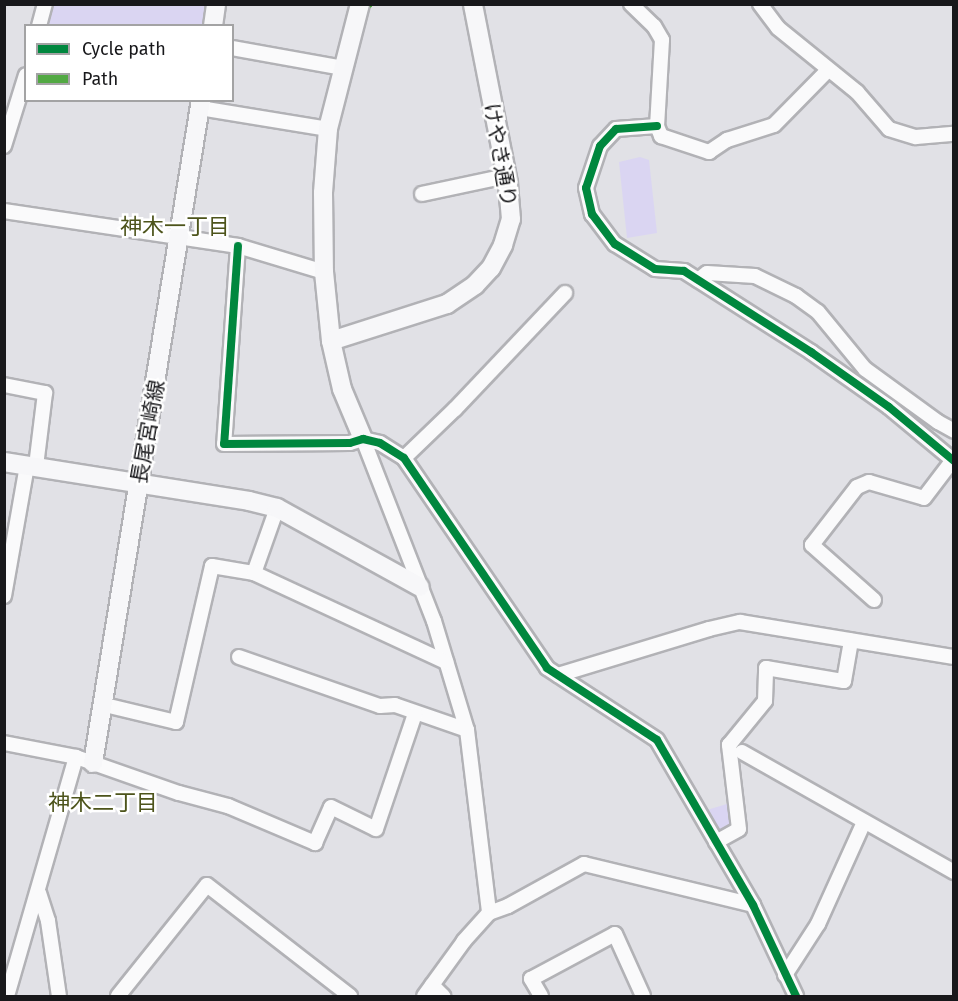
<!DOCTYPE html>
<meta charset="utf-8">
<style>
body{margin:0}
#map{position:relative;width:958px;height:1001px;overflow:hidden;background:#e1e1e6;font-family:"Fira Sans","Noto Sans JP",sans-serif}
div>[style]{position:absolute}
.green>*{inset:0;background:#dad5f2}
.roads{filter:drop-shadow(2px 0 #b2b2b6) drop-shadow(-2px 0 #b2b2b6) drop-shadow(0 2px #b2b2b6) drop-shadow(0 -2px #b2b2b6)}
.street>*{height:14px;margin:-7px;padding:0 7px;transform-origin:7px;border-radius:7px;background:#fafafb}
.secondary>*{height:18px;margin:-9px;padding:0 9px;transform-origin:9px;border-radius:9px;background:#f7f7f9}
.quiet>*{height:6px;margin-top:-3px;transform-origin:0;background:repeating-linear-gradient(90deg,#52a943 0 12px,transparent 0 18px)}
.cycleway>*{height:8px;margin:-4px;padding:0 4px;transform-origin:4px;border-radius:4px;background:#00873e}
span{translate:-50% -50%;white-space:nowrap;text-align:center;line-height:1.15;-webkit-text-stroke:5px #fff;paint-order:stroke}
.street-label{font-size:21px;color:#18181b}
.neighbourhood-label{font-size:22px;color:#4d541b}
.frame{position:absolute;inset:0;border:6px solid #18181b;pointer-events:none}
.legend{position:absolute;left:24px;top:24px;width:210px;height:78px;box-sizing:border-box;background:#fff;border:2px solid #a3a3a4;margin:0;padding:8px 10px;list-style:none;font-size:18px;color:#18181b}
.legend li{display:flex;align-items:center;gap:12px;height:30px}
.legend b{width:30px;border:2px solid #a3a3a4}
</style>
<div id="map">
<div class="green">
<div style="clip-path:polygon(53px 4px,206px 4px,206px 5px,203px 25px,47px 25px)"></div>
<div style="clip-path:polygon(640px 157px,649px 160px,657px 233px,627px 238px,619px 162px)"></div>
<div style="clip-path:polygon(730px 803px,733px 824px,729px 830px,717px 830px,707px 810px)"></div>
</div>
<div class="roads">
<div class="street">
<div style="left:631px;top:4px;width:32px;rotate:44deg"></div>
<div style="left:654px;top:26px;width:16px;rotate:60deg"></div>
<div style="left:662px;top:40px;width:86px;rotate:93.3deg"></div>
<div style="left:657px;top:126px;width:11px;rotate:68deg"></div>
<div style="left:661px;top:136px;width:51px;rotate:18.4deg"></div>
<div style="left:709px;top:152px;width:22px;rotate:-34deg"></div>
<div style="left:727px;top:140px;width:49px;rotate:-17.7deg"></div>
<div style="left:774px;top:125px;width:77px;rotate:-45.5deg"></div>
<div style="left:760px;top:4px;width:30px;rotate:53deg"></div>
<div style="left:778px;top:28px;width:102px;rotate:39deg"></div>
<div style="left:857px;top:92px;width:49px;rotate:49.1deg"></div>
<div style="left:889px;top:129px;width:28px;rotate:17deg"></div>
<div style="left:916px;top:137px;width:38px;rotate:-5deg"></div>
<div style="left:39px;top:26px;width:23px;rotate:-75deg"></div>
<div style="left:232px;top:48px;width:113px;rotate:10.2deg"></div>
<div style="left:200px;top:108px;width:130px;rotate:9.3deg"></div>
<div style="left:657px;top:126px;width:41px;rotate:175.8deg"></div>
<div style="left:616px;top:129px;width:23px;rotate:133deg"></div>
<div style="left:600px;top:146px;width:44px;rotate:108.4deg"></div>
<div style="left:586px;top:188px;width:27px;rotate:77deg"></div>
<div style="left:592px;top:214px;width:38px;rotate:53deg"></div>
<div style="left:615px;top:244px;width:47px;rotate:32deg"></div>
<div style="left:655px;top:269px;width:29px;rotate:4deg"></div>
<div style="left:684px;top:271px;width:151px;rotate:32.5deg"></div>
<div style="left:811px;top:352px;width:95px;rotate:35.2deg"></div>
<div style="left:889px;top:407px;width:85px;rotate:39.7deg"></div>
<div style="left:4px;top:146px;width:74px;rotate:-72.8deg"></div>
<div style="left:422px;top:194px;width:87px;rotate:-12deg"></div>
<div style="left:4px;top:211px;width:237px;rotate:8.5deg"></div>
<div style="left:238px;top:246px;width:90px;rotate:16.8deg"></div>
<div style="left:238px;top:246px;width:198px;rotate:94deg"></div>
<div style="left:224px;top:444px;width:126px;rotate:-0.5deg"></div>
<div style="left:350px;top:443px;width:14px;rotate:-17deg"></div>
<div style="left:363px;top:439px;width:17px;rotate:13deg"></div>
<div style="left:380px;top:443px;width:28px;rotate:32deg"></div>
<div style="left:404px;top:458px;width:254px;rotate:55.7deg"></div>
<div style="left:547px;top:668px;width:131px;rotate:33.2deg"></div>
<div style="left:657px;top:740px;width:191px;rotate:59.8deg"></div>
<div style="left:753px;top:905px;width:101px;rotate:64.7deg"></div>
<div style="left:698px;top:280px;width:11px;rotate:-38deg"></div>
<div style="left:707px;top:273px;width:48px;rotate:3.6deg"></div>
<div style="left:755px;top:276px;width:46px;rotate:26deg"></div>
<div style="left:796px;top:296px;width:27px;rotate:36deg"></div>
<div style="left:818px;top:312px;width:74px;rotate:50.5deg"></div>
<div style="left:865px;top:369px;width:90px;rotate:36deg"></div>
<div style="left:938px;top:422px;width:18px;rotate:29deg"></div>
<div style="left:4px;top:385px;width:42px;rotate:11deg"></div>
<div style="left:45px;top:393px;width:74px;rotate:97deg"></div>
<div style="left:363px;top:439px;width:195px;rotate:68.7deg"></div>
<div style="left:434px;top:621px;width:114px;rotate:73.2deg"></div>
<div style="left:467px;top:730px;width:184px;rotate:83.1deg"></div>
<div style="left:489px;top:913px;width:38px;rotate:132deg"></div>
<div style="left:464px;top:941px;width:68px;rotate:126deg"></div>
<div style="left:404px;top:458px;width:71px;rotate:-43.9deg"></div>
<div style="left:455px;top:409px;width:160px;rotate:-46.5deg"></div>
<div style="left:254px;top:573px;width:69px;rotate:-70.5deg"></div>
<div style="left:4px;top:596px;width:133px;rotate:-80deg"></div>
<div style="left:874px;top:600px;width:83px;rotate:-138.4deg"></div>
<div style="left:812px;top:545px;width:73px;rotate:-52.2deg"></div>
<div style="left:857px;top:487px;width:13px;rotate:-23deg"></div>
<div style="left:869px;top:482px;width:57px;rotate:16.2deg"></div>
<div style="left:924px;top:498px;width:48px;rotate:-52.7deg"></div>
<div style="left:239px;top:657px;width:149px;rotate:19.2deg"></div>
<div style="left:380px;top:706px;width:15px;rotate:-4deg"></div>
<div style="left:395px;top:705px;width:76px;rotate:19.1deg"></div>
<div style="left:558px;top:675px;width:158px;rotate:-16.9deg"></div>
<div style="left:709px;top:629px;width:32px;rotate:-13deg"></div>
<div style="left:740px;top:622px;width:217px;rotate:9.3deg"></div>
<div style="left:105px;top:705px;width:73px;rotate:13.5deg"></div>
<div style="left:176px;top:722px;width:160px;rotate:-77deg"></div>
<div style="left:212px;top:566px;width:43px;rotate:9.5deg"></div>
<div style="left:254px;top:573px;width:212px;rotate:24.9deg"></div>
<div style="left:4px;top:743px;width:73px;rotate:11deg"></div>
<div style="left:76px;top:757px;width:109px;rotate:19.3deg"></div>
<div style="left:179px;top:793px;width:51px;rotate:14.9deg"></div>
<div style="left:228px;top:806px;width:95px;rotate:23deg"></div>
<div style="left:315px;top:843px;width:39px;rotate:-66deg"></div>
<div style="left:331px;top:807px;width:50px;rotate:26.1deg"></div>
<div style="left:376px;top:829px;width:121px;rotate:-71.3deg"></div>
<div style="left:742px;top:752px;width:244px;rotate:29.5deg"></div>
<div style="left:716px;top:842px;width:26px;rotate:-29deg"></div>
<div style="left:739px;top:829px;width:85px;rotate:-96.8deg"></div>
<div style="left:729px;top:745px;width:57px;rotate:-50.7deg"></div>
<div style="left:765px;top:701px;width:33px;rotate:-88deg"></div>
<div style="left:766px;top:668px;width:79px;rotate:9.5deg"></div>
<div style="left:844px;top:681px;width:41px;rotate:-80.1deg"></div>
<div style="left:39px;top:893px;width:29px;rotate:72deg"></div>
<div style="left:48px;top:921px;width:76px;rotate:81.7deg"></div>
<div style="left:489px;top:913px;width:20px;rotate:-20deg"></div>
<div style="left:508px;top:906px;width:87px;rotate:-28.9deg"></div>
<div style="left:584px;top:864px;width:174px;rotate:13.6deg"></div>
<div style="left:785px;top:975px;width:61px;rotate:-57.1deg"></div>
<div style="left:818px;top:924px;width:112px;rotate:-65.7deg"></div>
<div style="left:432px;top:985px;width:16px;rotate:45deg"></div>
<div style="left:7px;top:996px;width:249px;rotate:-73.9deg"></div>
<div style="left:118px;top:996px;width:142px;rotate:-51.3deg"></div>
<div style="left:207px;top:885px;width:181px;rotate:37.8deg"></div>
<div style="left:541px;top:996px;width:20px;rotate:-120deg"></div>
<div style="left:531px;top:979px;width:95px;rotate:-28.2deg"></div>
<div style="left:615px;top:934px;width:68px;rotate:65.7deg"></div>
</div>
<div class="secondary">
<div style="left:360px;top:4px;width:129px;rotate:104.4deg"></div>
<div style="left:328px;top:129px;width:64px;rotate:94.5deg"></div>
<div style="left:323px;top:193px;width:79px;rotate:89.3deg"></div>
<div style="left:324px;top:272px;width:69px;rotate:84.2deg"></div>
<div style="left:331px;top:341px;width:49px;rotate:77.1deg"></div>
<div style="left:342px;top:389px;width:54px;rotate:67.2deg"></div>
<div style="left:213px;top:26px;width:22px;rotate:-82deg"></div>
<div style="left:331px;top:341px;width:122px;rotate:-17.7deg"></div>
<div style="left:447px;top:304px;width:34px;rotate:-34deg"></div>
<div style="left:475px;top:285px;width:23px;rotate:-47deg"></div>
<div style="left:491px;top:268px;width:26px;rotate:-62deg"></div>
<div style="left:503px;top:245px;width:27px;rotate:-73deg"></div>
<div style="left:511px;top:219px;width:36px;rotate:-95deg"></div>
<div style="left:508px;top:183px;width:182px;rotate:-101.1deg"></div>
<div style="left:4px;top:462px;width:248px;rotate:9deg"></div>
<div style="left:249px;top:501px;width:29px;rotate:14deg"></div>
<div style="left:277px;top:508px;width:163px;rotate:28.9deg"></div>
<div style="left:93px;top:763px;width:672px;rotate:-80.75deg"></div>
</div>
</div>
<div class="quiet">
<div style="left:369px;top:5px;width:2px;rotate:-27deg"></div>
</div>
<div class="cycleway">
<div style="left:657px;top:126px;width:41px;rotate:175.8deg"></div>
<div style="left:616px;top:129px;width:23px;rotate:133deg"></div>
<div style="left:600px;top:146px;width:44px;rotate:108.4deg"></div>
<div style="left:586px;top:188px;width:27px;rotate:77deg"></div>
<div style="left:592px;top:214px;width:38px;rotate:53deg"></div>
<div style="left:615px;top:244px;width:47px;rotate:32deg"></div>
<div style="left:655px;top:269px;width:29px;rotate:4deg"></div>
<div style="left:684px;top:271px;width:151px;rotate:32.5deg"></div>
<div style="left:811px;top:352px;width:95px;rotate:35.2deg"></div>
<div style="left:889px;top:407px;width:85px;rotate:39.7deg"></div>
<div style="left:238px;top:246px;width:198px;rotate:94deg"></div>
<div style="left:224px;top:444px;width:126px;rotate:-0.5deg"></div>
<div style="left:350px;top:443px;width:14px;rotate:-17deg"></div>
<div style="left:363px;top:439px;width:17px;rotate:13deg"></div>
<div style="left:380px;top:443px;width:28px;rotate:32deg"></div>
<div style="left:404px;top:458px;width:254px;rotate:55.7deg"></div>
<div style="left:547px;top:668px;width:131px;rotate:33.2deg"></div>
<div style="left:657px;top:740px;width:191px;rotate:59.8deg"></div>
<div style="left:753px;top:905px;width:101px;rotate:64.7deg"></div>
</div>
<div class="street-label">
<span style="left:500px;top:155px;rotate:80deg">けやき通り</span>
<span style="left:148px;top:432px;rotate:-80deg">長尾宮崎線</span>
</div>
<div class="neighbourhood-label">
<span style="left:175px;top:227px">神木一丁目</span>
<span style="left:103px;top:803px">神木二丁目</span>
</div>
<div class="frame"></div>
<ul class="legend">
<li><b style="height:8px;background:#00873e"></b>Cycle path</li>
<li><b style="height:8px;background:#52a943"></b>Path</li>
</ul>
</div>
